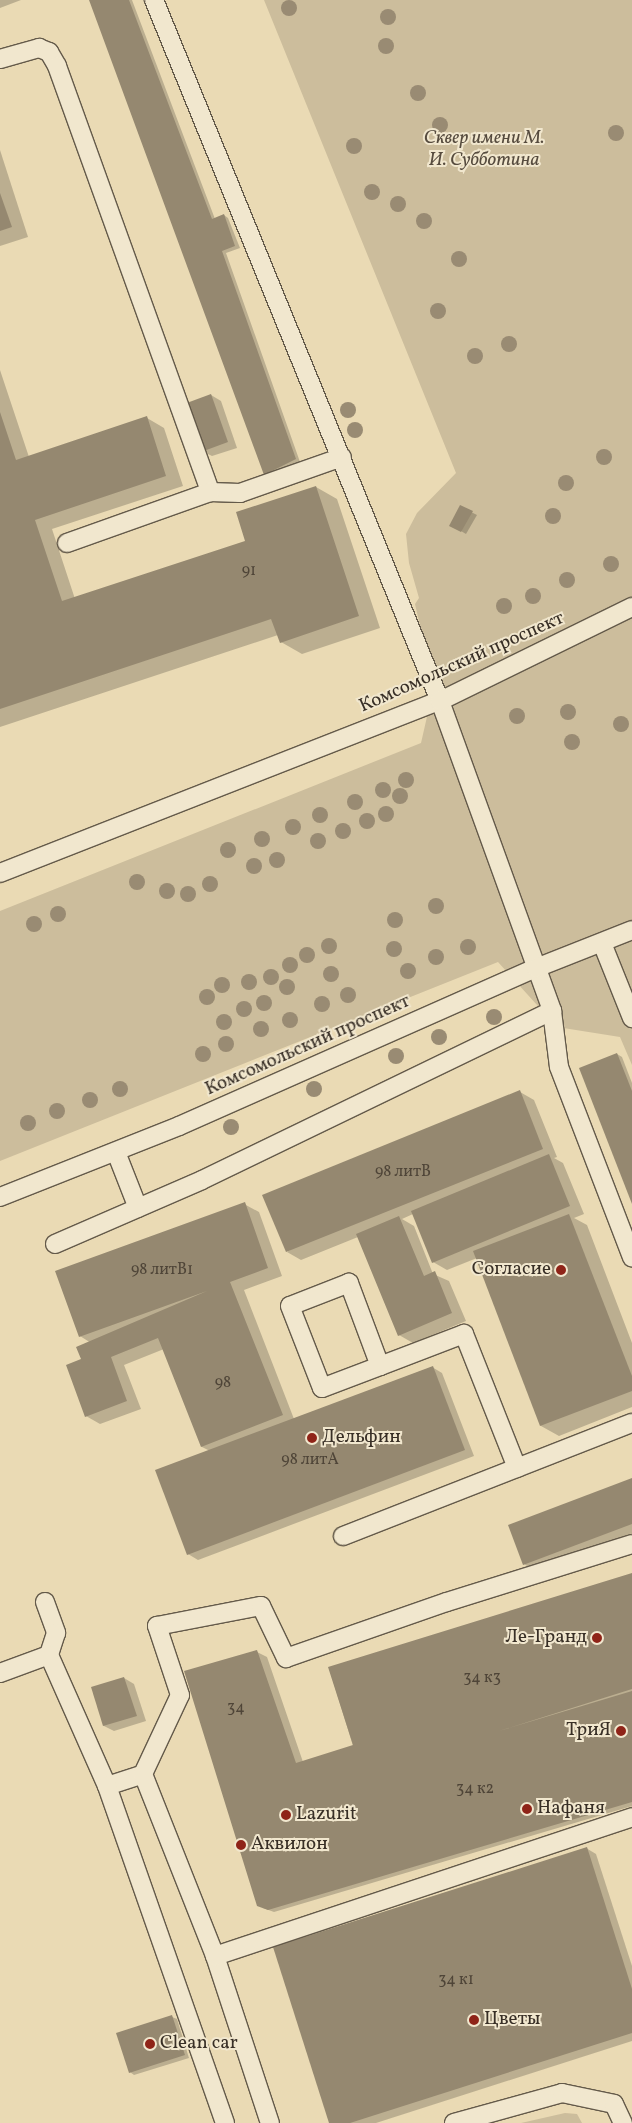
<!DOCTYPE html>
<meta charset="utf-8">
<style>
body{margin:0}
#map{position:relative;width:632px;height:2123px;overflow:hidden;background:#eadab4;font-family:Vollkorn,serif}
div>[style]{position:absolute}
.green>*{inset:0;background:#ccbd9c}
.shadow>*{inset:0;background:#0003}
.building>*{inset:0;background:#958870}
.roads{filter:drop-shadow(1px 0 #645a4a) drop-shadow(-1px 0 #645a4a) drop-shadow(0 1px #645a4a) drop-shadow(0 -1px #645a4a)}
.lane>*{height:18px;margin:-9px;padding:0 9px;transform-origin:9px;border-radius:9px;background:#f1e7ce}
.trees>*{width:16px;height:16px;margin:-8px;border-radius:50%;background:#998b73}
.dots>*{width:14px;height:14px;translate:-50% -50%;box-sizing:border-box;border:2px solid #f1e7ce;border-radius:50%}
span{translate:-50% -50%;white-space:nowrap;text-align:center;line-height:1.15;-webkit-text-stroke:4px #f1e7ce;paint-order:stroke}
.number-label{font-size:16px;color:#4f4538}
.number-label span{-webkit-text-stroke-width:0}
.park-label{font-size:19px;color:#564b3e;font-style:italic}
.street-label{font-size:19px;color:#382f26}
.poi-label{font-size:19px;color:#382f26}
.right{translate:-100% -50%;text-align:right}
.left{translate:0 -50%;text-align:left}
</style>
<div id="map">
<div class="green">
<div style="clip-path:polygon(264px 0,632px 0,632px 1065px,620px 1037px,557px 1027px,498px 962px,0 1161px,0 911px,421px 743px,434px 686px,415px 604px,419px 598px,409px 563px,406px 534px,417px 513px,456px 473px)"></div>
<div style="clip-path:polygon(565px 2113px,577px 2114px,582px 2123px,521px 2123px)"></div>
</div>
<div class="shadow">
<div style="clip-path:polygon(0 0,21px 0,0 8px)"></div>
<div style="clip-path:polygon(90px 0,132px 0,215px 219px,224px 215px,228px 218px,240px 248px,226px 253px,300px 462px,269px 477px,265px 474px)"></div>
<div style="clip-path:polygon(0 150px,28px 237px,0 246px)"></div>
<div style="clip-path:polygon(0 370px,29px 457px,147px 418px,164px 428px,183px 486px,52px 529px,75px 599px,247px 542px,316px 487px,337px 499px,380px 628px,302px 654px,281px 642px,278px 635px,0 727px)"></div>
<div style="clip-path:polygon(211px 395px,221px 401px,237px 448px,212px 456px,202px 451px)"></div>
<div style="clip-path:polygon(461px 507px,477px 515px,466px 534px,451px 525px)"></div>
<div style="clip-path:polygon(617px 1054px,622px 1057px,632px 1083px,632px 1201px)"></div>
<div style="clip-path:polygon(520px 1092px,534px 1100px,557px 1157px,554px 1158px,563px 1163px,584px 1214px,574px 1218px,587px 1225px,632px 1343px,632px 1407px,559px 1436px,541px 1426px,477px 1258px,447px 1270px,433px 1262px,413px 1214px,402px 1219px,414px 1226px,433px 1274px,449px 1281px,466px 1321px,413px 1343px,399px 1335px,358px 1237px,301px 1260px,287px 1252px)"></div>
<div style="clip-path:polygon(244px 1204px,259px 1212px,282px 1276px,244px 1290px,294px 1419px,432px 1367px,442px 1373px,474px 1456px,198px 1560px,188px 1554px,210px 1451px,202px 1447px,164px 1349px,124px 1365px,141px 1409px,100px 1424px,86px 1416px,83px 1360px,91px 1343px,80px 1336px)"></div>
<div style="clip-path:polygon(632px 1479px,632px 1533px,534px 1570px,524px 1564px)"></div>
<div style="clip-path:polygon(632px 1574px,632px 1806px,274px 1912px,263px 1908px,257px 1652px,267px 1657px,303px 1762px,353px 1746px,329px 1668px)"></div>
<div style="clip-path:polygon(124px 1678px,134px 1684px,146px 1721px,114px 1731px,104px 1726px,92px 1688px)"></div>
<div style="clip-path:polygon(586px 1848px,596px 1854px,632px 1966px,632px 2041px,376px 2123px,331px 2123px)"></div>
<div style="clip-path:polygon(172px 2017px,177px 2019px,189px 2058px,134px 2075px,130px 2072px)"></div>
</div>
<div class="building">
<div style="clip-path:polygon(89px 0,129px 0,212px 219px,224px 214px,235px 246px,222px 251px,296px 459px,264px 475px)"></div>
<div style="clip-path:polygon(0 193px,12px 227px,0 231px)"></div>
<div style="clip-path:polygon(211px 394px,228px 442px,201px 452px,184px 404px)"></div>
<div style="clip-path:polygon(0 412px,16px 460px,147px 416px,166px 476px,35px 520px,62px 601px,245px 541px,236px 512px,316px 486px,359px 616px,280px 643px,271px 619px,0 709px)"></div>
<div style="clip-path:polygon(460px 505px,473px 511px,461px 532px,449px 526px)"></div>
<div style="clip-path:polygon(617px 1053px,632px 1091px,632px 1204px,579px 1068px)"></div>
<div style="clip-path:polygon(520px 1090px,543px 1149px,286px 1252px,262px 1195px)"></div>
<div style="clip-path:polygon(549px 1154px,570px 1206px,432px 1263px,411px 1211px)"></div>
<div style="clip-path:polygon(245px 1202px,268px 1268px,230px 1282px,283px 1415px,201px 1447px,158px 1338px,111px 1357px,127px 1401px,85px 1417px,66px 1365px,81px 1359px,76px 1347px,207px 1291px,79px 1337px,55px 1271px)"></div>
<div style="clip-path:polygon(569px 1214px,632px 1376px,632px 1391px,540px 1426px,473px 1251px)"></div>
<div style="clip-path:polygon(399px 1216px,424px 1276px,435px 1271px,452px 1313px,398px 1336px,356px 1234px)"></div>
<div style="clip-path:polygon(433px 1366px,465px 1450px,187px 1555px,155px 1470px)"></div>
<div style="clip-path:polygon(632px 1478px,632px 1524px,523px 1565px,508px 1525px)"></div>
<div style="clip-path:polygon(632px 1573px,632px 1689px,499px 1731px,632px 1691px,632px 1802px,268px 1910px,257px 1906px,184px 1671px,257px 1650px,296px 1763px,353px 1745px,328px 1667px)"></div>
<div style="clip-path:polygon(124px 1677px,137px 1716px,103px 1726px,91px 1687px)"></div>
<div style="clip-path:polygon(587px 1847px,632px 1989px,632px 2033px,350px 2123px,329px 2123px,273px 1947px)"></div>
<div style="clip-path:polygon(172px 2015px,185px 2055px,129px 2073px,116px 2033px)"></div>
</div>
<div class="roads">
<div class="lane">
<div style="left:154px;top:0;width:757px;rotate:67.81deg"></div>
<div style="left:440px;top:701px;width:330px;rotate:70.1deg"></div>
<div style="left:552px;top:1011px;width:56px;rotate:82.9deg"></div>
<div style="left:559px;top:1067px;width:204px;rotate:69deg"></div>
<div style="left:0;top:59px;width:41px;rotate:-15.8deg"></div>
<div style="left:39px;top:48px;width:11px;rotate:22deg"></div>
<div style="left:49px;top:52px;width:16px;rotate:60deg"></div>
<div style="left:57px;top:66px;width:453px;rotate:70.2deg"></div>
<div style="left:210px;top:492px;width:30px;rotate:2deg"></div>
<div style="left:240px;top:493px;width:108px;rotate:-19.4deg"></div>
<div style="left:67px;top:543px;width:152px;rotate:-19.6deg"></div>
<div style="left:0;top:873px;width:472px;rotate:-21.4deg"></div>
<div style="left:440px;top:701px;width:214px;rotate:-26.1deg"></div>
<div style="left:602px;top:943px;width:81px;rotate:68.2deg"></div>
<div style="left:116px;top:1152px;width:60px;rotate:68.6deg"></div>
<div style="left:0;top:1197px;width:193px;rotate:-21.6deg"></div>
<div style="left:179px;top:1126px;width:390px;rotate:-23.9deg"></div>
<div style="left:536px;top:968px;width:103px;rotate:-21.6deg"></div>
<div style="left:55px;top:1244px;width:160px;rotate:-23.5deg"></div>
<div style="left:202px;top:1180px;width:389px;rotate:-25.8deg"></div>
<div style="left:380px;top:1366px;width:89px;rotate:-110.5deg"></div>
<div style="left:349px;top:1283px;width:63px;rotate:158.7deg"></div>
<div style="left:290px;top:1306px;width:88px;rotate:68.7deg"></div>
<div style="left:322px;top:1388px;width:62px;rotate:-20.8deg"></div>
<div style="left:380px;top:1366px;width:90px;rotate:-20.9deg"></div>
<div style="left:464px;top:1334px;width:144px;rotate:68.4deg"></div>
<div style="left:343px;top:1536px;width:310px;rotate:-21.4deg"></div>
<div style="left:45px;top:1602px;width:33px;rotate:70deg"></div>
<div style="left:56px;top:1633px;width:23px;rotate:108deg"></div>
<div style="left:0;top:1673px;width:52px;rotate:-20.2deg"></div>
<div style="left:49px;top:1655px;width:143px;rotate:66.1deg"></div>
<div style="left:107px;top:1786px;width:38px;rotate:-18deg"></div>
<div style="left:143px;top:1774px;width:196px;rotate:68.4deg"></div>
<div style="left:215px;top:1956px;width:176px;rotate:71.8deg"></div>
<div style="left:143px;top:1774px;width:87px;rotate:-64.9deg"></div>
<div style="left:180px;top:1695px;width:73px;rotate:-108.4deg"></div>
<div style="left:157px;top:1626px;width:106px;rotate:-10.9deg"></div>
<div style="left:261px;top:1606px;width:58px;rotate:64.3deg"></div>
<div style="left:286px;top:1658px;width:170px;rotate:-19.2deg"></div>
<div style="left:447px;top:1602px;width:194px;rotate:-17.4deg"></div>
<div style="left:107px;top:1786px;width:357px;rotate:70.7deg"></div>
<div style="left:215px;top:1956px;width:440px;rotate:-18.4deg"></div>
<div style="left:454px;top:2123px;width:112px;rotate:-15.5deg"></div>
<div style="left:562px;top:2093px;width:53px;rotate:11.9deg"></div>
<div style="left:614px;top:2104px;width:21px;rotate:65deg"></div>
</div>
</div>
<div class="trees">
<div style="left:289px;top:8px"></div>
<div style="left:388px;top:17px"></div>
<div style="left:386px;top:46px"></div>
<div style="left:418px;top:93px"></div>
<div style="left:440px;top:125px"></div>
<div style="left:616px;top:133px"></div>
<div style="left:354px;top:146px"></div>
<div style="left:372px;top:192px"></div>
<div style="left:398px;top:204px"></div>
<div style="left:424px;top:221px"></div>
<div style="left:459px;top:259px"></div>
<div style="left:438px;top:311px"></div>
<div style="left:509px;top:344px"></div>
<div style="left:475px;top:356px"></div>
<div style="left:348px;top:410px"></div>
<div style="left:355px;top:430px"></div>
<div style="left:604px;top:457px"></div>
<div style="left:566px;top:483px"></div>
<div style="left:553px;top:516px"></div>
<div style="left:611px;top:564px"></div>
<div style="left:567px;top:580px"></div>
<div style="left:533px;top:596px"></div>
<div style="left:504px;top:606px"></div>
<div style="left:568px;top:712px"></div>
<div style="left:517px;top:716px"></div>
<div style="left:621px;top:724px"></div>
<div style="left:572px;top:742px"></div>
<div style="left:406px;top:780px"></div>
<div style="left:383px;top:790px"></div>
<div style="left:400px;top:796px"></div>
<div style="left:355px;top:802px"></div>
<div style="left:386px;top:814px"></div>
<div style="left:320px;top:815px"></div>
<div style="left:367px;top:821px"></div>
<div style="left:293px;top:827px"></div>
<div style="left:343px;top:831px"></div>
<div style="left:262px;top:839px"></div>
<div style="left:318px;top:841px"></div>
<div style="left:228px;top:850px"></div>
<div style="left:277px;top:860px"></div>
<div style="left:254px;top:866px"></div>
<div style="left:137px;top:882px"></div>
<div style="left:210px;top:884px"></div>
<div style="left:167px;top:891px"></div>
<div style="left:188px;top:894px"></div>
<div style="left:436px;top:906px"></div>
<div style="left:58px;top:914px"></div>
<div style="left:395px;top:920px"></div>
<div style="left:34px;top:924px"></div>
<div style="left:329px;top:946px"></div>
<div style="left:468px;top:947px"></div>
<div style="left:394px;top:949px"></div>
<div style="left:307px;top:955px"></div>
<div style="left:436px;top:957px"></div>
<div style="left:290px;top:965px"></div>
<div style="left:408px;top:971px"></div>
<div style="left:331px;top:974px"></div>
<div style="left:271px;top:977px"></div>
<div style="left:249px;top:982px"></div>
<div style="left:222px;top:985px"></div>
<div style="left:287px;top:987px"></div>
<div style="left:348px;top:995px"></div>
<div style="left:207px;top:997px"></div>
<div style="left:264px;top:1003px"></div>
<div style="left:322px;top:1004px"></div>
<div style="left:244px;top:1009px"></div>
<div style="left:494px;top:1017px"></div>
<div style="left:290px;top:1020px"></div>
<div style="left:224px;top:1022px"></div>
<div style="left:261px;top:1029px"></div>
<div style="left:439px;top:1037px"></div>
<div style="left:226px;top:1044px"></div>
<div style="left:203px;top:1054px"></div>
<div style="left:396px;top:1056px"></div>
<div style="left:120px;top:1089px"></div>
<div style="left:314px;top:1089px"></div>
<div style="left:90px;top:1100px"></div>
<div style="left:57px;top:1111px"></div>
<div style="left:28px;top:1123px"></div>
<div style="left:231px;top:1127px"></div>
</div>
<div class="dots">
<div style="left:561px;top:1270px;background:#8f2418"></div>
<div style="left:312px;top:1438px;background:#8f2418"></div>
<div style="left:597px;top:1638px;background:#8f2418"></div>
<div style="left:621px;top:1731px;background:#8f2418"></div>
<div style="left:527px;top:1809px;background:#8f2418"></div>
<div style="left:286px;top:1815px;background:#8f2418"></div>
<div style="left:241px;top:1845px;background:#8f2418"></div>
<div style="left:474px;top:2020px;background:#8f2418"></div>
<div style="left:150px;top:2044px;background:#8f2418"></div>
</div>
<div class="number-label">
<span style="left:249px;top:571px">91</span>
<span style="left:403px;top:1172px">98 литВ</span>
<span style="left:162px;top:1270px">98 литВ1</span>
<span style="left:223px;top:1383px">98</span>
<span style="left:310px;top:1460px">98 литА</span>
<span style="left:482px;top:1678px">34 к3</span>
<span style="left:236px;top:1708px">34</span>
<span style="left:475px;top:1789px">34 к2</span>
<span style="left:456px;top:1980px">34 к1</span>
</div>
<div class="park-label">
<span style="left:484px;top:150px">Сквер имени М.<br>И. Субботина</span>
</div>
<div class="street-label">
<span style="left:462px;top:663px;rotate:-24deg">Комсомольский проспект</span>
<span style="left:308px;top:1046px;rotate:-24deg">Комсомольский проспект</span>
</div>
<div class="poi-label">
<span class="right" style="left:551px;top:1270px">Согласие</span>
<span class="left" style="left:322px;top:1438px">Дельфин</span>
<span class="right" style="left:587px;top:1638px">Ле-Гранд</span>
<span class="right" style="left:611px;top:1731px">ТриЯ</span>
<span class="left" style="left:537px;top:1809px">Нафаня</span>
<span class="left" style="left:296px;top:1815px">Lazurit</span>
<span class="left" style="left:251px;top:1845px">Аквилон</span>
<span class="left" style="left:484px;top:2020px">Цветы</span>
<span class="left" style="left:160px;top:2044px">Clean car</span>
</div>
</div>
